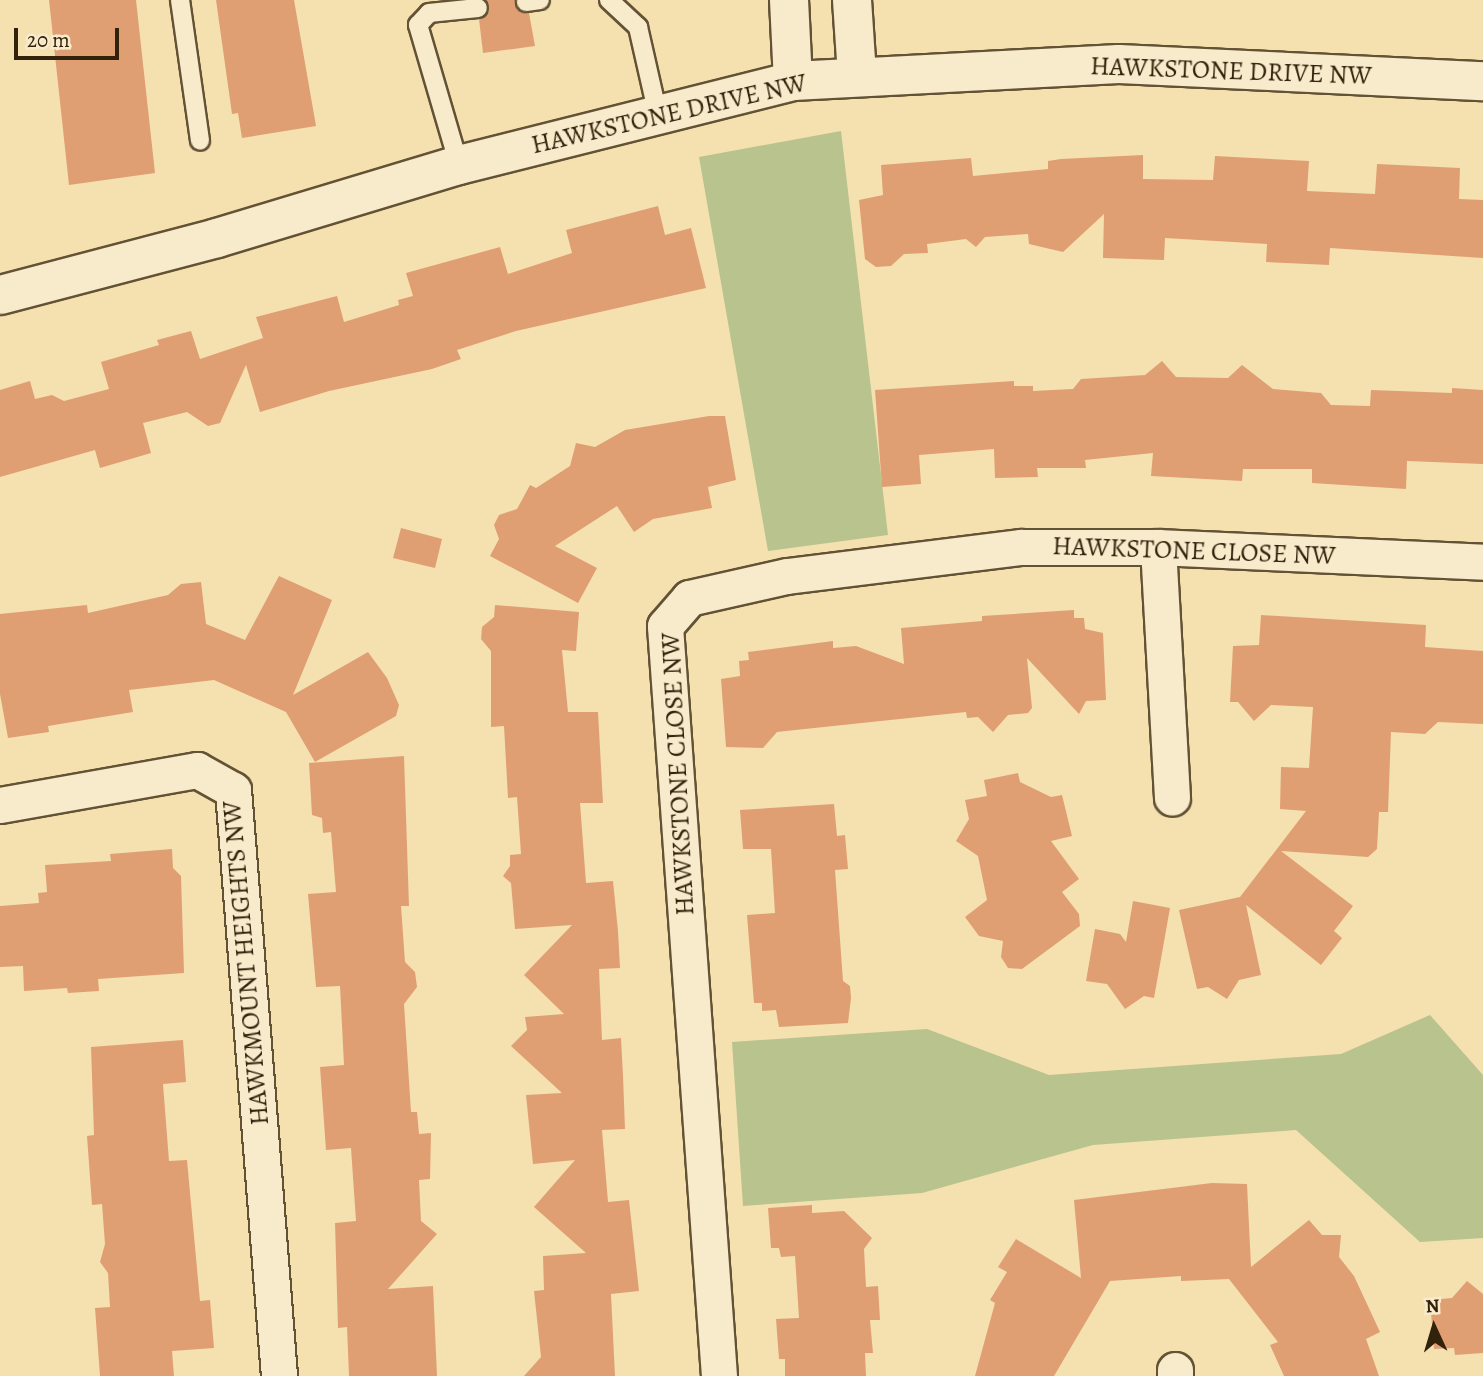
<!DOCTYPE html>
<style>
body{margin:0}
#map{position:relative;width:1483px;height:1376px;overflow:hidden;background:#f5e0b0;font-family:Alegreya,serif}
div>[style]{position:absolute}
.green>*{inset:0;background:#b8c38e}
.building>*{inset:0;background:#df9f73}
.roads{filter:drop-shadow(2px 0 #635234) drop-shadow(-2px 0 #635234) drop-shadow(0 2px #635234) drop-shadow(0 -2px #635234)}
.service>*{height:18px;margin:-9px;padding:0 9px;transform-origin:9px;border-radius:9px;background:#f8ebcc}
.minor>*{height:35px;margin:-17.5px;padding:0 17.5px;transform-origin:17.5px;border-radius:17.5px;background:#f8ebcc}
.tertiary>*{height:38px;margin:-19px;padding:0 19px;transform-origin:19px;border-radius:19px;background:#f8ebcc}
span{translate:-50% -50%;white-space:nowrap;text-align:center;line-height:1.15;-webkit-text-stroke:6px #f8ebcc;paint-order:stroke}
.street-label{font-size:26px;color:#32220b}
.north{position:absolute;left:1399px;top:1292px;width:70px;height:70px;-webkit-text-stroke:5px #f8ebcc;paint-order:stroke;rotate:356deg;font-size:19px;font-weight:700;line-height:28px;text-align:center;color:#32220b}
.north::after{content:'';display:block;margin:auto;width:24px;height:32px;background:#32220b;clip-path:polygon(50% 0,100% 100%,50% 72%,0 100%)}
.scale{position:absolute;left:14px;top:28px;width:105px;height:32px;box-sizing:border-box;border:4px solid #32220b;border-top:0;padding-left:9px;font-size:21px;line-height:24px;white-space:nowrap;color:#32220b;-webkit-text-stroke:5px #f8ebcc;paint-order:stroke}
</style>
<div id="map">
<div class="green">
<div style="clip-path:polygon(841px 131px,888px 535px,768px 551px,699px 157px)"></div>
<div style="clip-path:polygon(1430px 1015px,1483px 1075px,1483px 1238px,1420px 1242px,1296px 1130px,1093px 1145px,922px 1193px,743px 1206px,732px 1042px,927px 1029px,1049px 1075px,1341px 1054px)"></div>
</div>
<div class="building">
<div style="clip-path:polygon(49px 0,136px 0,155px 173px,69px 185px)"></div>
<div style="clip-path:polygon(216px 0,294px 0,316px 126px,242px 138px,238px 113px,232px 114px)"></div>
<div style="clip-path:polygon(486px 0,515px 0,518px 10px,529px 13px,535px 46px,483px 53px,479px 19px,489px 12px)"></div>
<div style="clip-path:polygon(1143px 155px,1143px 179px,1213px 180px,1215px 156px,1309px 161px,1307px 191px,1375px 194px,1377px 164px,1460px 168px,1459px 199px,1483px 200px,1483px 258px,1330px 248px,1329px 265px,1266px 262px,1267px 244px,1165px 238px,1164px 260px,1103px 258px,1104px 214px,1063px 252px,1029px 244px,1028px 234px,985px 237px,976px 247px,966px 239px,927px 244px,928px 253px,904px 254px,891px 266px,876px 267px,865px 259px,859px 200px,883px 195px,881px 165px,971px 158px,973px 176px,1048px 169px,1048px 161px,1061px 159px)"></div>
<div style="clip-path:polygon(658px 206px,665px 235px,691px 228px,706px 288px,516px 331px,457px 350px,461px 359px,432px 369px,329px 391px,260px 412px,246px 365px,220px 423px,208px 426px,187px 412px,143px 423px,151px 453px,100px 468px,95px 450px,0 477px,0 390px,30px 381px,35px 399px,52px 395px,64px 401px,109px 389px,101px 362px,159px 345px,157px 340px,191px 331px,200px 359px,263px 338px,256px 317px,337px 296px,344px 322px,399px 305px,398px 300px,413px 296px,406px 273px,500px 247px,508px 274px,572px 253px,566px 230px)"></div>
<div style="clip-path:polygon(1162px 361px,1176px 377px,1228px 378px,1242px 365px,1273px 389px,1321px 393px,1331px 405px,1370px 406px,1371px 390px,1452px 393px,1452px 388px,1483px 390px,1483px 464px,1407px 461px,1406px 489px,1312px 483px,1312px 469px,1243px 469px,1242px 481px,1151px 476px,1153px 453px,1085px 460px,1086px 468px,1037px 468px,1038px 477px,995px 478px,994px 449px,919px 455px,921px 484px,882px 487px,875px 390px,1014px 381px,1014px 386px,1033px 386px,1033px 391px,1073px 389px,1081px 379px,1145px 375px)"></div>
<div style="clip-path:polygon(709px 416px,725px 416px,736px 480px,708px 487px,712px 508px,653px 519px,634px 532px,617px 506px,555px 546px,597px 568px,578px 603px,490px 556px,499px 539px,494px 525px,499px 515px,517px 509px,530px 485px,536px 488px,570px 466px,576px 443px,595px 447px,625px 430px)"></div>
<div style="clip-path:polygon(401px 528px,442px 539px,435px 568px,393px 558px)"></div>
<div style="clip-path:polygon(279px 576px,332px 600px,293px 695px,368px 652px,387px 678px,399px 705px,396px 716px,315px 762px,286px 712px,214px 680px,129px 690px,133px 712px,48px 726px,49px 732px,8px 738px,0 694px,0 614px,87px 605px,88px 613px,168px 595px,181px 584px,201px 582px,206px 624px,245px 640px)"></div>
<div style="clip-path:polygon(495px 605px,579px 612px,576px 651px,562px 650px,568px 712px,598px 712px,603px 803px,580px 803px,586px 883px,613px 881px,618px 931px,620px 968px,599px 969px,602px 1040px,621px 1038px,623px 1076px,625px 1129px,602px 1130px,608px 1202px,629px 1200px,639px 1291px,611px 1294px,615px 1376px,524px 1376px,541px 1357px,534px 1291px,544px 1290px,543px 1256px,586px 1253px,534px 1207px,575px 1160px,533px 1164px,526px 1095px,562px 1093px,511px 1046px,527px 1030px,525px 1017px,564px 1014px,524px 975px,572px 925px,515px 929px,511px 883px,503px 876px,510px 866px,510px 855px,521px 854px,517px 797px,508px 798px,504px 726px,491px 727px,491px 651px,481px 639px,482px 627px,494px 617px)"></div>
<div style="clip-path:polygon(1074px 610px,1074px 618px,1084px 618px,1085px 629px,1103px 633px,1106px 700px,1086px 701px,1079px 714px,1027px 658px,1032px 708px,1028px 713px,1008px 715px,993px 732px,978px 717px,967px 718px,966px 712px,786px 731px,777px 732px,763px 748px,726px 747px,721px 679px,740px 676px,739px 661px,749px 660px,748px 652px,833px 641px,833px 648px,856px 646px,904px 664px,901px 628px,982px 621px,982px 616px)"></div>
<div style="clip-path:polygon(1261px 615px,1426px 625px,1425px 647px,1483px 651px,1483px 724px,1438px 722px,1425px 734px,1391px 732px,1388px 812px,1379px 812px,1377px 849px,1368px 857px,1281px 851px,1353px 906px,1334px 931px,1342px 938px,1321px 965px,1246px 905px,1261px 975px,1239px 980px,1227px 999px,1208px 987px,1197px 989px,1179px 910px,1240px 897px,1306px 811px,1280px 809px,1281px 767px,1309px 768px,1313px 707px,1271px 705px,1254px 721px,1238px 702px,1230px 702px,1233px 646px,1259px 645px)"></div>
<div style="clip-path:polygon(404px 756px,409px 906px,401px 906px,405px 962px,415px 972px,417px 987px,404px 1004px,411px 1112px,417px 1112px,419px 1134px,431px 1133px,430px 1179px,419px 1180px,421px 1221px,437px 1234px,388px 1289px,433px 1286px,437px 1376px,349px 1376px,347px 1327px,338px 1328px,335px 1223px,356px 1221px,351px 1148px,326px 1150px,320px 1067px,344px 1065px,340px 986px,316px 987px,308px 894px,336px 892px,331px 832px,323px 833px,322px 818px,312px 815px,309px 763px)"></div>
<div style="clip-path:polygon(1018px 773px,1020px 782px,1051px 797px,1062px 795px,1072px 836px,1051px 841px,1079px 879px,1062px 892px,1079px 914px,1080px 926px,1022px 969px,1008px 968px,1001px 957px,1003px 941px,979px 936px,965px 917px,987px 900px,978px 856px,956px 841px,969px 819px,965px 800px,987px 796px,984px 780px)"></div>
<div style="clip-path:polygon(834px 804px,837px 836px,845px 835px,848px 869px,835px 870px,843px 981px,850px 986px,851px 998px,848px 1023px,779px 1027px,776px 1010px,762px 1011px,762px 1003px,754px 1003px,747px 915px,775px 913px,771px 849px,743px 849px,740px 810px)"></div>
<div style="clip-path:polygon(172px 849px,173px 868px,181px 876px,184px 973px,98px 979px,99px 991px,68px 993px,67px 988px,24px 991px,23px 966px,0 967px,0 906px,39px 903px,38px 893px,47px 892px,45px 865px,111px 861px,110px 854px)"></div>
<div style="clip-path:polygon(1133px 901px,1170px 908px,1154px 998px,1144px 996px,1125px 1009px,1107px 984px,1086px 981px,1095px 929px,1120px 934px,1126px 942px)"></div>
<div style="clip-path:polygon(183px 1040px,186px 1082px,163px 1084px,169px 1161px,187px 1160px,200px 1301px,210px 1300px,214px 1348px,172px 1351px,174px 1376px,100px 1376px,95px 1308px,110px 1307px,108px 1273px,100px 1262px,105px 1244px,102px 1204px,92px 1205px,87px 1136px,94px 1135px,91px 1047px)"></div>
<div style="clip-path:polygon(1212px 1183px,1247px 1184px,1251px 1267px,1309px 1220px,1322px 1235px,1341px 1235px,1339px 1257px,1354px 1276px,1380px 1332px,1366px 1339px,1379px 1376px,1284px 1376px,1270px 1345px,1278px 1342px,1229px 1279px,1181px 1281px,1181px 1276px,1110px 1281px,1054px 1376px,975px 1376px,995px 1303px,990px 1300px,1007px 1272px,998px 1267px,1016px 1239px,1081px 1278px,1074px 1200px)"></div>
<div style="clip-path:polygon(812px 1205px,812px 1213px,844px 1211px,872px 1238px,864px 1249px,866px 1287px,878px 1286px,880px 1320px,870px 1320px,873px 1353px,865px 1353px,866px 1376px,785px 1376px,785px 1359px,779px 1359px,776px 1319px,799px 1318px,795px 1256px,781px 1257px,779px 1248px,771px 1248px,768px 1208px)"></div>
<div style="clip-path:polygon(1467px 1281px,1483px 1294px,1483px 1353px,1455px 1355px,1454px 1348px,1434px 1349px,1430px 1300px,1452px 1298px)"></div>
</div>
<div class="roads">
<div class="service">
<div style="left:180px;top:0;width:142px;rotate:81.9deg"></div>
<div style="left:609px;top:0;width:40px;rotate:43deg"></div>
<div style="left:638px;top:27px;width:90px;rotate:77.2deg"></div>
<div style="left:526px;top:2px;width:14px;rotate:-8deg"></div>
<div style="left:459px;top:165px;width:146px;rotate:-106.3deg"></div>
<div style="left:418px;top:25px;width:16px;rotate:-47deg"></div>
<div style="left:429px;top:13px;width:49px;rotate:-5.8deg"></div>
</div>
<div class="minor">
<div style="left:1158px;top:547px;width:251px;rotate:86.8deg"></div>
<div style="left:0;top:805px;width:200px;rotate:-10.1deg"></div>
<div style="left:197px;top:770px;width:41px;rotate:29.1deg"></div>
<div style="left:233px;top:790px;width:588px;rotate:85.51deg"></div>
<div style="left:1175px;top:1370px;width:6px;rotate:90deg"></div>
<div style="left:719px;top:1376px;width:752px;rotate:-94.12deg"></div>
<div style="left:665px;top:626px;width:37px;rotate:-49deg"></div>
<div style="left:689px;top:598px;width:100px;rotate:-12.7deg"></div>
<div style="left:787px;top:576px;width:236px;rotate:-7.1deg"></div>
<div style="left:1021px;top:547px;width:137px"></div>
<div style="left:1158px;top:547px;width:325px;rotate:2.6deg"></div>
</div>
<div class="tertiary">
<div style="left:789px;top:0;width:81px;rotate:87.2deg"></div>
<div style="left:852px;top:0;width:75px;rotate:86.2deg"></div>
<div style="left:0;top:295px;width:224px;rotate:-14.7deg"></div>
<div style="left:217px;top:238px;width:253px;rotate:-16.8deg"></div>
<div style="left:459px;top:165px;width:344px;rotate:-14.1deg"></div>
<div style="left:793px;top:81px;width:326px;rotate:-3deg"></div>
<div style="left:1119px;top:64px;width:364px;rotate:2.7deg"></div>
</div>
</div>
<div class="street-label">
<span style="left:1231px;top:71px;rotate:2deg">HAWKSTONE DRIVE NW</span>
<span style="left:669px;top:114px;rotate:-13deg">HAWKSTONE DRIVE NW</span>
<span style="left:1194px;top:551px;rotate:2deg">HAWKSTONE CLOSE NW</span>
<span style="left:678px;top:774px;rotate:-93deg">HAWKSTONE CLOSE NW</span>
<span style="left:246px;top:963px;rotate:-95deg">HAWKMOUNT HEIGHTS NW</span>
</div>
<div class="north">N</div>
<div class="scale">20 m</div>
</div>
